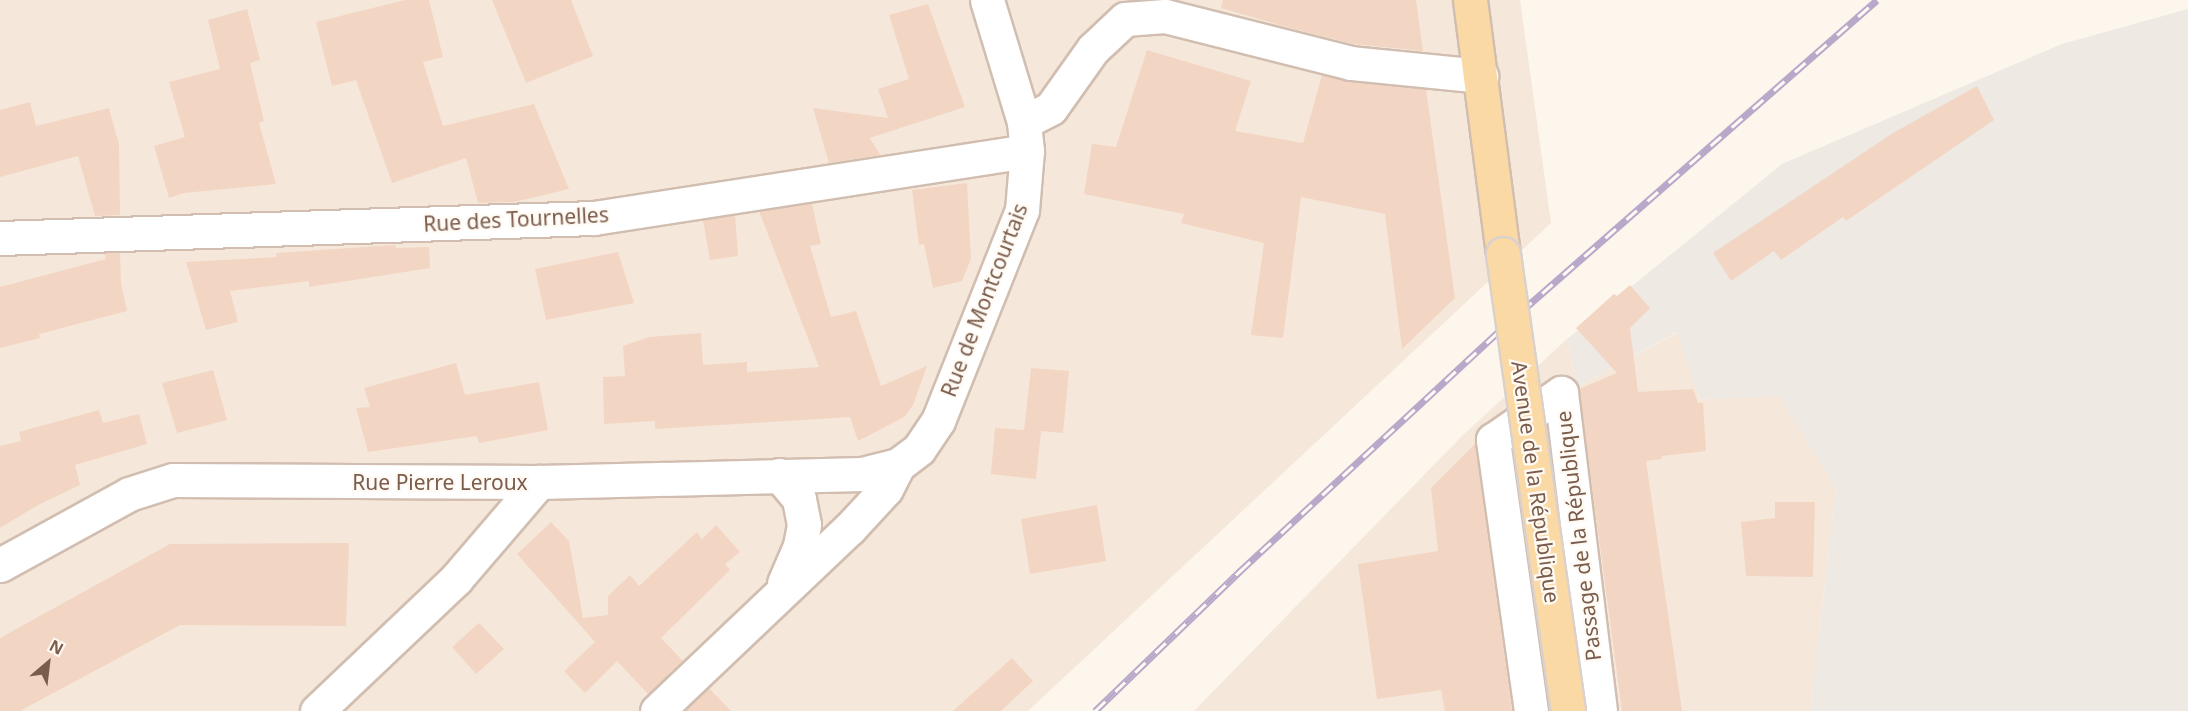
<!DOCTYPE html>
<meta charset="utf-8">
<style>
body{margin:0}
#map{position:relative;width:2188px;height:711px;overflow:hidden;background:#fdf6ec;font-family:"Noto Sans",sans-serif}
div>[style]{position:absolute}
.residential>*{inset:0;background:#f5e8da}
.industrial>*{inset:0;background:#efe9e4}
.building>*{inset:0;background:#f3d5c3}
.roads{filter:drop-shadow(2px 0 #d1beb0) drop-shadow(-2px 0 #d1beb0) drop-shadow(0 2px #d1beb0) drop-shadow(0 -2px #d1beb0)}
.minor>*{height:33px;margin:-16.5px;padding:0 16.5px;transform-origin:16.5px;border-radius:16.5px;background:#fff}
.primary>*{height:33px;margin:-16.5px;padding:0 16.5px;transform-origin:16.5px;border-radius:16.5px;background:#fbd9a5}
.rail>*{height:7px;margin-top:-3.5px;transform-origin:0;background:repeating-linear-gradient(90deg,#fffaf3 0 14px,#b9a8c9 0 28px);box-sizing:border-box;border-block:2px solid #b9a8c9}
.bridges{filter:drop-shadow(2px 0 #dad1cd) drop-shadow(-2px 0 #dad1cd) drop-shadow(0 2px #dad1cd) drop-shadow(0 -2px #dad1cd)}
.primary-bridge>*{height:33px;margin:-16.5px;padding:0 16.5px;transform-origin:16.5px;border-radius:16.5px;background:#fbd9a5}
span{translate:-50% -50%;white-space:nowrap;text-align:center;line-height:1.15;-webkit-text-stroke:4.5px #fffaf3;paint-order:stroke}
.street-label{font-size:21px;color:#7a5c4d}
.north{position:absolute;left:18px;top:633px;width:60px;height:60px;-webkit-text-stroke:4px #fffaf3;paint-order:stroke;rotate:28deg;font-size:16px;font-weight:700;line-height:24px;text-align:center;color:#7a5c4d}
.north::after{content:'';display:block;margin:auto;width:21px;height:27px;background:#7a5c4d;clip-path:polygon(50% 0,100% 100%,50% 72%,0 100%)}
</style>
<div id="map">
<div class="residential">
<div style="clip-path:polygon(0 0,1520px 0,1551px 223px,1028px 711px,0 711px)"></div>
<div style="clip-path:polygon(1678px 332px,1700px 400px,1778px 395px,1836px 488px,1810px 711px,1194px 711px,1461px 437px,1567px 339px,1578px 387px)"></div>
</div>
<div class="industrial">
<div style="clip-path:polygon(2188px 9px,2188px 711px,1810px 711px,1836px 488px,1778px 396px,1700px 400px,1677px 332px,1578px 387px,1567px 339px,1782px 164px,2062px 44px)"></div>
</div>
<div class="building">
<div style="clip-path:polygon(405px 0,429px 0,443px 57px,423px 62px,443px 126px,534px 104px,569px 189px,514px 202px,478px 203px,466px 158px,392px 183px,356px 80px,332px 86px,316px 22px)"></div>
<div style="clip-path:polygon(492px 0,571px 0,593px 56px,526px 83px)"></div>
<div style="clip-path:polygon(1223px 0,1416px 0,1423px 51px,1354px 44px,1283px 26px,1221px 8px)"></div>
<div style="clip-path:polygon(928px 4px,965px 107px,870px 138px,880px 155px,829px 163px,813px 108px,888px 118px,878px 89px,909px 79px,889px 15px)"></div>
<div style="clip-path:polygon(247px 9px,260px 60px,250px 63px,264px 121px,259px 123px,276px 184px,184px 193px,169px 198px,154px 146px,185px 137px,169px 82px,220px 69px,208px 20px)"></div>
<div style="clip-path:polygon(1147px 50px,1251px 81px,1235px 131px,1303px 143px,1322px 75px,1349px 82px,1426px 89px,1455px 298px,1402px 349px,1385px 214px,1301px 197px,1283px 338px,1251px 335px,1264px 243px,1181px 223px,1184px 214px,1084px 194px,1092px 144px,1116px 147px)"></div>
<div style="clip-path:polygon(1977px 86px,1994px 120px,1846px 221px,1843px 217px,1781px 260px,1774px 251px,1731px 281px,1713px 253px,1893px 133px)"></div>
<div style="clip-path:polygon(30px 102px,36px 126px,109px 108px,119px 145px,120px 215px,95px 216px,78px 156px,0 177px,0 110px)"></div>
<div style="clip-path:polygon(967px 183px,971px 259px,962px 281px,933px 288px,924px 244px,919px 245px,912px 190px)"></div>
<div style="clip-path:polygon(812px 204px,821px 244px,810px 246px,831px 317px,856px 311px,881px 386px,927px 366px,913px 405px,904px 417px,858px 441px,850px 417px,655px 429px,655px 421px,604px 424px,603px 377px,625px 376px,623px 346px,649px 337px,701px 333px,703px 365px,747px 362px,747px 372px,819px 367px,759px 211px)"></div>
<div style="clip-path:polygon(735px 215px,738px 256px,710px 260px,703px 220px)"></div>
<div style="clip-path:polygon(395px 245px,396px 248px,429px 247px,430px 268px,309px 287px,309px 281px,230px 291px,238px 322px,206px 330px,186px 262px,277px 257px,276px 253px)"></div>
<div style="clip-path:polygon(618px 252px,634px 303px,546px 320px,535px 269px)"></div>
<div style="clip-path:polygon(105px 253px,120px 253px,121px 283px,127px 311px,39px 334px,40px 338px,0 348px,0 287px,106px 259px)"></div>
<div style="clip-path:polygon(1630px 285px,1650px 308px,1630px 328px,1638px 392px,1693px 389px,1698px 403px,1703px 403px,1706px 451px,1662px 456px,1661px 459px,1646px 461px,1682px 711px,1622px 711px,1579px 389px,1617px 373px,1576px 328px,1614px 294px,1617px 296px)"></div>
<div style="clip-path:polygon(456px 363px,465px 395px,539px 382px,548px 430px,479px 443px,477px 436px,368px 452px,356px 408px,370px 407px,364px 388px)"></div>
<div style="clip-path:polygon(1031px 368px,1069px 371px,1063px 433px,1041px 431px,1036px 479px,991px 474px,995px 428px,1024px 430px)"></div>
<div style="clip-path:polygon(213px 370px,227px 420px,177px 433px,162px 383px)"></div>
<div style="clip-path:polygon(99px 410px,103px 423px,139px 414px,147px 444px,75px 465px,80px 485px,38px 505px,0 528px,0 446px,21px 441px,19px 432px)"></div>
<div style="clip-path:polygon(1475px 444px,1512px 711px,1445px 711px,1441px 690px,1377px 699px,1358px 564px,1438px 551px,1431px 488px)"></div>
<div style="clip-path:polygon(1775px 502px,1815px 502px,1813px 577px,1746px 576px,1741px 522px,1775px 518px)"></div>
<div style="clip-path:polygon(1097px 505px,1106px 561px,1030px 574px,1021px 519px)"></div>
<div style="clip-path:polygon(551px 522px,569px 541px,583px 618px,608px 615px,608px 596px,630px 575px,639px 586px,697px 532px,702px 539px,716px 525px,740px 552px,725px 564px,730px 570px,661px 638px,683px 661px,648px 694px,617px 661px,585px 693px,564px 671px,595px 642px,517px 554px)"></div>
<div style="clip-path:polygon(349px 543px,346px 626px,180px 625px,20px 711px,0 711px,0 638px,170px 544px)"></div>
<div style="clip-path:polygon(479px 623px,504px 649px,476px 674px,452px 647px)"></div>
<div style="clip-path:polygon(1012px 658px,1033px 681px,1001px 711px,953px 711px)"></div>
<div style="clip-path:polygon(709px 688px,731px 711px,684px 711px)"></div>
</div>
<div class="roads">
<div class="minor">
<div style="left:1024px;top:122px;width:30px;rotate:-27deg"></div>
<div style="left:1051px;top:108px;width:72px;rotate:-54.6deg"></div>
<div style="left:1093px;top:49px;width:44px;rotate:-43.2deg"></div>
<div style="left:1125px;top:19px;width:40px;rotate:-4.3deg"></div>
<div style="left:1165px;top:16px;width:192px;rotate:14.2deg"></div>
<div style="left:1351px;top:63px;width:131px;rotate:5.7deg"></div>
<div style="left:0;top:238px;width:594px;rotate:-1.93deg"></div>
<div style="left:594px;top:218px;width:438px;rotate:-8.8deg"></div>
<div style="left:779px;top:475px;width:31px;rotate:50deg"></div>
<div style="left:799px;top:499px;width:26px;rotate:79deg"></div>
<div style="left:804px;top:525px;width:21px;rotate:101deg"></div>
<div style="left:800px;top:546px;width:40px;rotate:113.4deg"></div>
<div style="left:0;top:565px;width:147px;rotate:-28.8deg"></div>
<div style="left:129px;top:494px;width:46px;rotate:-17.7deg"></div>
<div style="left:173px;top:480px;width:366px;rotate:0.3deg"></div>
<div style="left:539px;top:482px;width:323px;rotate:-1.4deg"></div>
<div style="left:862px;top:474px;width:37px;rotate:-14deg"></div>
<div style="left:317px;top:711px;width:192px;rotate:-43.5deg"></div>
<div style="left:456px;top:579px;width:128px;rotate:-49.4deg"></div>
<div style="left:657px;top:711px;width:265px;rotate:-43.5deg"></div>
<div style="left:849px;top:529px;width:54px;rotate:-47.2deg"></div>
<div style="left:886px;top:489px;width:27px;rotate:-63deg"></div>
<div style="left:898px;top:465px;width:26px;rotate:-37deg"></div>
<div style="left:919px;top:449px;width:34px;rotate:-56deg"></div>
<div style="left:938px;top:421px;width:227px;rotate:-68.3deg"></div>
<div style="left:1022px;top:210px;width:59px;rotate:-85.2deg"></div>
<div style="left:1027px;top:151px;width:29px;rotate:-96deg"></div>
<div style="left:1024px;top:122px;width:127px;rotate:-106.9deg"></div>
<div style="left:1531px;top:711px;width:274px;rotate:-98deg"></div>
<div style="left:1493px;top:440px;width:83px;rotate:-34.7deg"></div>
<div style="left:1561px;top:393px;width:320px;rotate:83deg"></div>
</div>
<div class="primary">
<div style="left:1470px;top:0;width:256px;rotate:82.6deg"></div>
</div>
</div>
<div class="rail">
<div style="left:1095px;top:711px;width:202px;rotate:-44deg"></div>
<div style="left:1240px;top:571px;width:355px;rotate:-42.8deg"></div>
<div style="left:1500px;top:330px;width:501px;rotate:-41.2deg"></div>
</div>
<div class="bridges">
<div class="primary-bridge">
<div style="left:1503px;top:254px;width:462px;rotate:81.9deg"></div>
</div>
</div>
<div class="street-label">
<span style="left:516px;top:219px;rotate:-3deg">Rue des Tournelles</span>
<span style="left:984px;top:300px;rotate:-69deg">Rue de Montcourtais</span>
<span style="left:440px;top:482px">Rue Pierre Leroux</span>
<span style="left:1536px;top:482px;rotate:82deg">Avenue de la République</span>
<span style="left:1578px;top:536px;rotate:-97deg">Passage de la République</span>
</div>
<div class="north">N</div>
</div>
